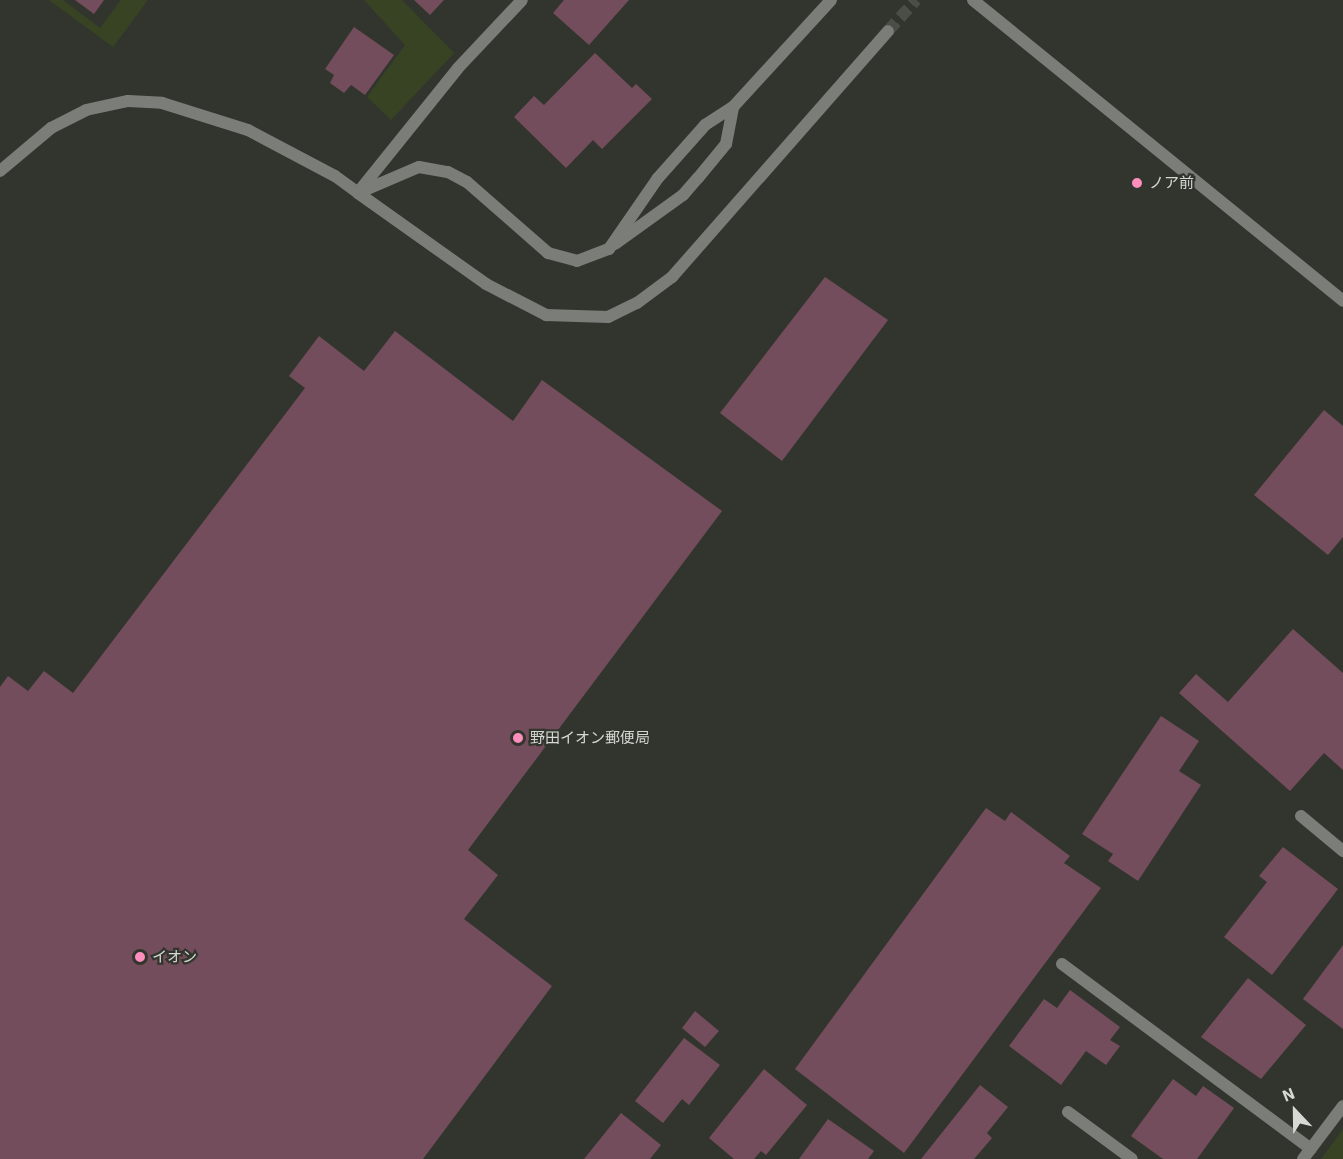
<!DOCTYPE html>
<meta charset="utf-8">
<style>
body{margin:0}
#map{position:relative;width:1343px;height:1159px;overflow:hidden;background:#32352e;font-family:"IBM Plex Sans","Noto Sans JP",sans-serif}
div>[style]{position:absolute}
.green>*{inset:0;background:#384323}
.building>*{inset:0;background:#734d5c}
.tertiary-tunnel>*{height:12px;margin-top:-6px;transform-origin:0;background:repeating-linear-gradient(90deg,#4b4d47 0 12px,transparent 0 18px)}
.service>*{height:12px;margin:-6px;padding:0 6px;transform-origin:6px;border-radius:6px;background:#7b7d79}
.minor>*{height:12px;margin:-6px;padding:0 6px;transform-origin:6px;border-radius:6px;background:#7b7d79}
.tertiary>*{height:12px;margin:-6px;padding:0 6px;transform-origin:6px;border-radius:6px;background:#7b7d79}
.dots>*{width:16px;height:16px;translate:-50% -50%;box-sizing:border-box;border:3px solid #32352e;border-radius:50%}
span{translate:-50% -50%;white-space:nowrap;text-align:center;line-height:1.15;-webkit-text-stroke:4.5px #32352e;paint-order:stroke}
.poi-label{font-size:15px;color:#d6d8d3}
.left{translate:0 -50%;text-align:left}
.north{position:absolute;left:1265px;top:1081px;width:60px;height:60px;-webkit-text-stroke:4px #32352e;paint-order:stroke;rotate:338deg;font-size:16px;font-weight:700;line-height:24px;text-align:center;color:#d6d8d3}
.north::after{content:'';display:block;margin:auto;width:21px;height:27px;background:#d6d8d3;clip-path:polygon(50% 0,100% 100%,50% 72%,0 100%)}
</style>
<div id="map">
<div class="green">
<div style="clip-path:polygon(49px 0,63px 0,100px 28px,121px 0,148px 0,113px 47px)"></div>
<div style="clip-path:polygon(364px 0,402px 0,454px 53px,391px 120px,367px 97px,405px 45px)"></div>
<div style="clip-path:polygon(1343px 1129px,1343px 1159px,1321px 1159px)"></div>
</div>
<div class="building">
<div style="clip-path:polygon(75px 0,104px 0,94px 14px)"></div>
<div style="clip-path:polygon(414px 0,444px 0,430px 15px)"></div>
<div style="clip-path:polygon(564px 0,629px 0,589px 45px,553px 13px)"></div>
<div style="clip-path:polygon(354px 27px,394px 55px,365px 95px,351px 85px,344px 93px,330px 83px,334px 75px,325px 69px)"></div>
<div style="clip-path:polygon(595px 53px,632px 88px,636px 84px,652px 99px,602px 149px,593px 140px,566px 168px,514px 117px,534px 96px,544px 105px)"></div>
<div style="clip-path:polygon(825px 277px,888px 320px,782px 461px,720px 413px)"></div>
<div style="clip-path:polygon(395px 331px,513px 421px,542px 380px,722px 511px,468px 850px,498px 875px,464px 919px,552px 986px,423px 1159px,0 1159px,0 687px,8px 676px,28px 691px,44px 671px,73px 693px,305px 388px,289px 376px,319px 336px,364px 371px)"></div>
<div style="clip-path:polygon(1324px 410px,1343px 426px,1343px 537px,1328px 555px,1254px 495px)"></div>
<div style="clip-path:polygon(1293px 629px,1343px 673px,1343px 770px,1324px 753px,1290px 791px,1179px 693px,1196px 674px,1228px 702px)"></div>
<div style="clip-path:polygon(1161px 716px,1199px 741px,1179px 771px,1201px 785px,1138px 881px,1108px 861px,1113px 854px,1082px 834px)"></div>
<div style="clip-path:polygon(986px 808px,1005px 821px,1011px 812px,1070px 856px,1064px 863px,1101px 888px,904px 1153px,795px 1069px)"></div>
<div style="clip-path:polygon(1283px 847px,1338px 889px,1272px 975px,1224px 937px,1267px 882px,1259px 876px)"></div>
<div style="clip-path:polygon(1343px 945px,1343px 1029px,1303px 999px)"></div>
<div style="clip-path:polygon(1248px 978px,1306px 1025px,1261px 1079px,1201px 1037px)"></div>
<div style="clip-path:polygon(1070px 990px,1120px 1027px,1110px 1040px,1120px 1046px,1106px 1065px,1086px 1051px,1061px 1085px,1009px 1046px,1044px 999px,1057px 1008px)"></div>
<div style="clip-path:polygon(695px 1011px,719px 1031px,705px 1047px,682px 1028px)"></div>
<div style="clip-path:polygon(684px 1038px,720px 1065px,689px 1105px,682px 1099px,663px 1123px,635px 1101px)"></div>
<div style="clip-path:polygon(764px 1069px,807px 1105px,766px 1155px,761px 1151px,754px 1159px,734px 1159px,709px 1138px)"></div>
<div style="clip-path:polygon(1173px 1079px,1196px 1096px,1203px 1086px,1234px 1108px,1197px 1159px,1163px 1159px,1131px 1136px)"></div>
<div style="clip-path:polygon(980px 1085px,1008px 1107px,987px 1133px,992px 1138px,974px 1159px,921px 1159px)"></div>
<div style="clip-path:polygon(621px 1113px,661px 1145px,650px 1159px,584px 1159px)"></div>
<div style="clip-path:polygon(828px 1119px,874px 1151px,868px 1159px,799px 1159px)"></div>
</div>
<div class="tertiary-tunnel">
<div style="left:888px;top:31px;width:42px;rotate:-47.9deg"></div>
</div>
<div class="service">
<div style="left:0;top:171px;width:67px;rotate:-40.1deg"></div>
<div style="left:51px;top:128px;width:39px;rotate:-27deg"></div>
<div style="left:86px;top:110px;width:43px;rotate:-12.1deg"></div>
<div style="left:128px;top:101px;width:34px;rotate:3deg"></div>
<div style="left:162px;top:103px;width:90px;rotate:17.4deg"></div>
<div style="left:248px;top:130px;width:98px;rotate:27.9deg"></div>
<div style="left:335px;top:176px;width:29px;rotate:36deg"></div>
<div style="left:360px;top:190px;width:156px;rotate:-51.2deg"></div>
<div style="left:358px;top:193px;width:66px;rotate:-23.1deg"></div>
<div style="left:419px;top:167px;width:29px;rotate:10deg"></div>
<div style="left:448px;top:172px;width:21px;rotate:28deg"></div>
<div style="left:467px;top:182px;width:108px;rotate:41.2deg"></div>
<div style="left:548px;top:253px;width:30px;rotate:15deg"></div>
<div style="left:577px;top:261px;width:34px;rotate:-21deg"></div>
<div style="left:609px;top:249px;width:86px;rotate:-55.4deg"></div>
<div style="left:658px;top:178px;width:71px;rotate:-48.4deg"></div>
<div style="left:705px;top:125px;width:33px;rotate:-33deg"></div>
<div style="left:733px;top:107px;width:145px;rotate:-47.5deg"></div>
<div style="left:615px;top:244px;width:84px;rotate:-35.8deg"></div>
<div style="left:683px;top:195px;width:23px;rotate:-49deg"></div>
<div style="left:698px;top:178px;width:44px;rotate:-50.5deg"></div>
<div style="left:726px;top:144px;width:38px;rotate:-79deg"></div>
<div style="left:1062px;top:964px;width:310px;rotate:36.6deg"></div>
</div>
<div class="minor">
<div style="left:458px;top:68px;width:93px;rotate:-46.7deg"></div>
<div style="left:1301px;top:816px;width:55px;rotate:39.8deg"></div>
<div style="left:1068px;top:1112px;width:79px;rotate:36.3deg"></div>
<div style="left:1303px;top:1159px;width:66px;rotate:-53deg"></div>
</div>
<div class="tertiary">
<div style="left:973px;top:0;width:477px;rotate:39.1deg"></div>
<div style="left:358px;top:193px;width:157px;rotate:35.4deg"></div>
<div style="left:486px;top:284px;width:68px;rotate:27.3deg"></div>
<div style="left:546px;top:315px;width:62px;rotate:1.8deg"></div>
<div style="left:608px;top:317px;width:32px;rotate:-26deg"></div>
<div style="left:637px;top:303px;width:44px;rotate:-36.6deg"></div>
<div style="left:672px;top:277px;width:327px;rotate:-48.7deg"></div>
</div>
<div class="dots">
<div style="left:1137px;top:183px;background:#fe8ebc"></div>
<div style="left:518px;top:738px;background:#fe8ebc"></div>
<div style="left:140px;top:957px;background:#fe8ebc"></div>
</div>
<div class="poi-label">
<span class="left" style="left:1149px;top:183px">ノア前</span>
<span class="left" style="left:530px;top:738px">野田イオン郵便局</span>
<span class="left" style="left:152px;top:957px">イオン</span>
</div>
<div class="north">N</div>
</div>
